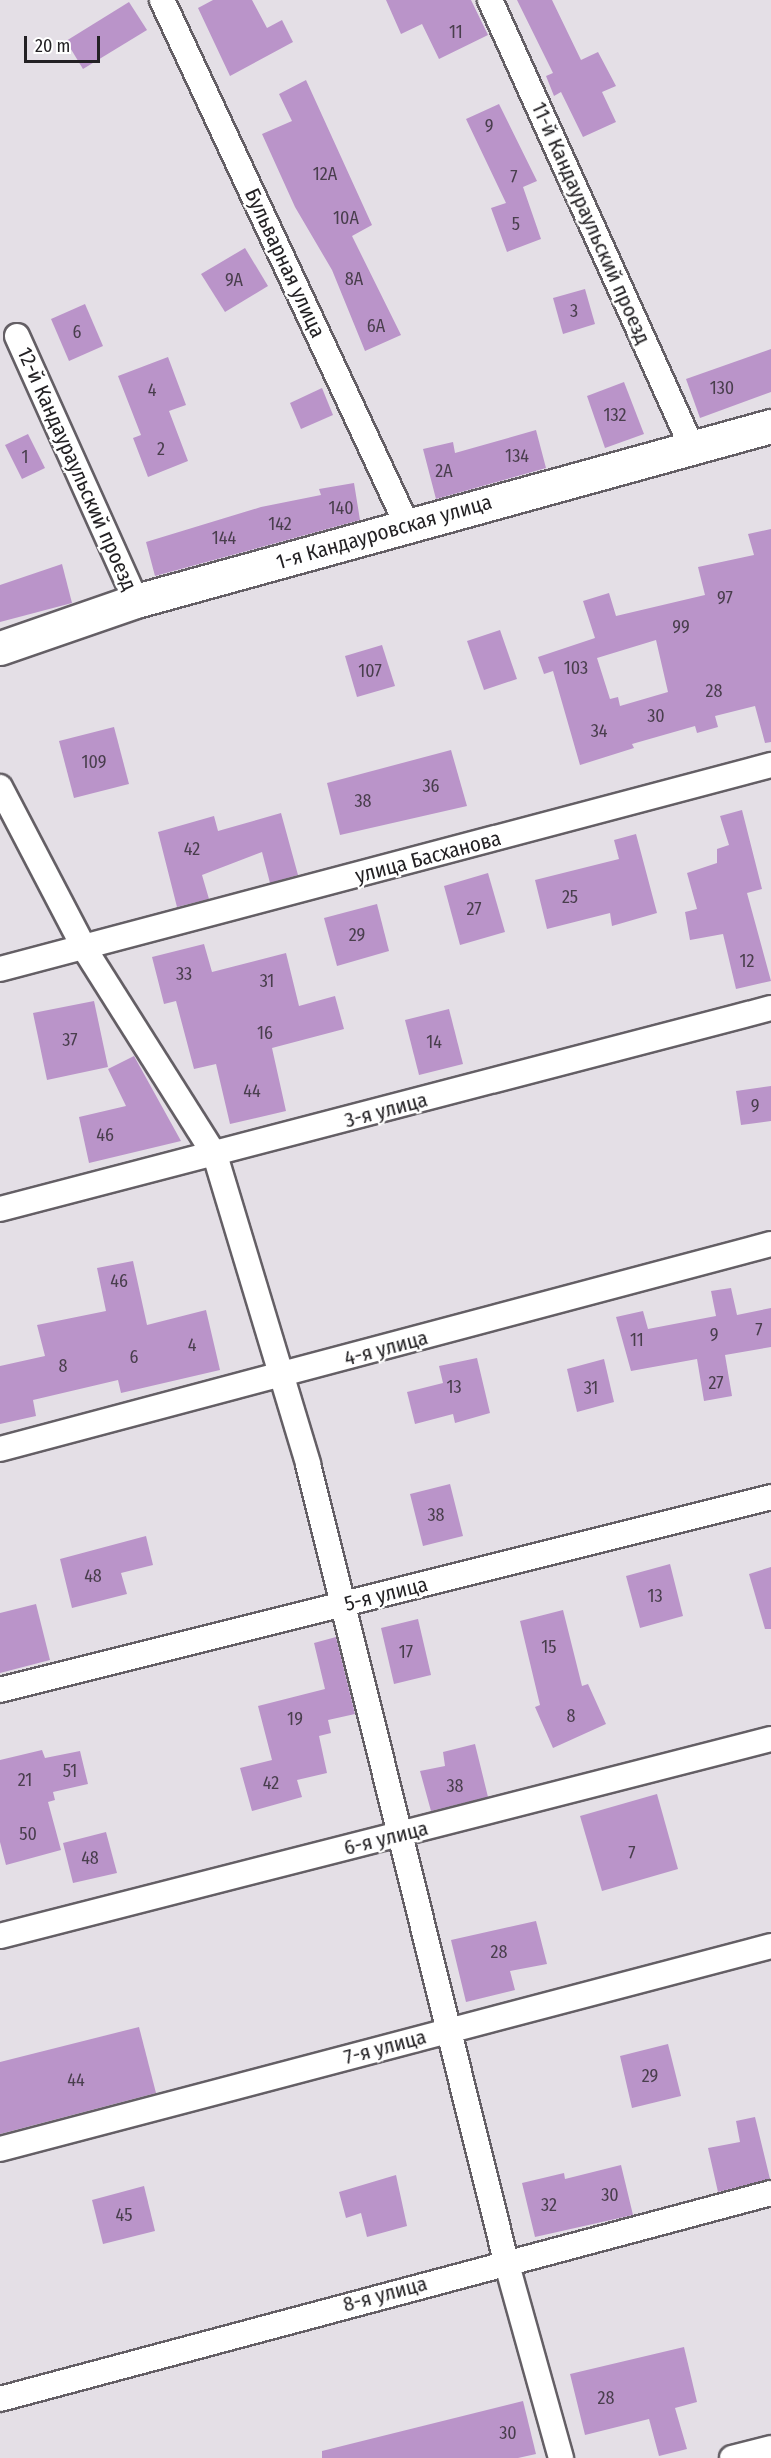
<!DOCTYPE html>
<meta charset="utf-8">
<style>
body{margin:0}
#map{position:relative;width:771px;height:2458px;overflow:hidden;background:#e4dfe6;font-family:"Fira Sans Condensed",sans-serif}
div>[style]{position:absolute}
.building>*{inset:0;background:#ba94c9}
.roads{filter:drop-shadow(2px 0 #645f65) drop-shadow(-2px 0 #645f65) drop-shadow(0 2px #645f65) drop-shadow(0 -2px #645f65)}
.street>*{height:24px;margin:-12px;padding:0 12px;transform-origin:12px;border-radius:12px;background:#fff}
.secondary>*{height:33px;margin:-16.5px;padding:0 16.5px;transform-origin:16.5px;border-radius:16.5px;background:#fff}
span{translate:-50% -50%;white-space:nowrap;text-align:center;line-height:1.15;-webkit-text-stroke:4.5px #fff;paint-order:stroke}
.number-label{font-size:18px;color:#493e4d}
.number-label span{-webkit-text-stroke-width:0}
.street-label{font-size:21px;color:#232124}
.scale{position:absolute;left:24px;top:36px;width:76px;height:27px;box-sizing:border-box;border:3px solid #232124;border-top:0;padding-left:8px;font-size:18px;line-height:21px;white-space:nowrap;color:#232124;-webkit-text-stroke:4px #fff;paint-order:stroke}
</style>
<div id="map">
<div class="building">
<div style="clip-path:polygon(213px 0,252px 0,267px 28px,282px 20px,293px 42px,230px 76px,198px 8px)"></div>
<div style="clip-path:polygon(386px 0,471px 0,488px 35px,439px 59px,422px 24px,401px 34px)"></div>
<div style="clip-path:polygon(517px 0,552px 0,581px 60px,598px 52px,616px 86px,602px 92px,616px 122px,583px 137px,561px 92px,554px 96px,546px 76px,553px 73px)"></div>
<div style="clip-path:polygon(129px 2px,147px 30px,83px 69px,66px 41px)"></div>
<div style="clip-path:polygon(306px 80px,372px 225px,352px 236px,401px 335px,365px 351px,332px 270px,295px 207px,262px 134px,292px 121px,279px 94px)"></div>
<div style="clip-path:polygon(499px 104px,537px 181px,523px 187px,541px 239px,507px 252px,491px 208px,506px 203px,466px 119px)"></div>
<div style="clip-path:polygon(245px 248px,268px 286px,225px 312px,201px 274px)"></div>
<div style="clip-path:polygon(585px 289px,595px 324px,563px 334px,553px 298px)"></div>
<div style="clip-path:polygon(85px 304px,103px 346px,69px 361px,51px 319px)"></div>
<div style="clip-path:polygon(771px 349px,771px 392px,700px 418px,686px 379px)"></div>
<div style="clip-path:polygon(168px 357px,186px 405px,169px 411px,188px 461px,148px 477px,133px 438px,141px 435px,118px 376px)"></div>
<div style="clip-path:polygon(624px 382px,644px 434px,605px 448px,587px 396px)"></div>
<div style="clip-path:polygon(322px 388px,333px 415px,301px 429px,290px 403px)"></div>
<div style="clip-path:polygon(536px 430px,546px 468px,436px 499px,423px 449px,453px 442px,455px 453px)"></div>
<div style="clip-path:polygon(28px 434px,45px 468px,22px 479px,5px 445px)"></div>
<div style="clip-path:polygon(354px 483px,360px 520px,155px 576px,146px 542px,261px 507px,321px 495px,319px 489px)"></div>
<div style="clip-path:polygon(evenodd,771px 529px,771px 742px,765px 743px,755px 706px,715px 716px,718px 727px,697px 733px,695px 726px,632px 744px,634px 748px,580px 765px,553px 671px,544px 674px,538px 657px,595px 638px,583px 601px,609px 593px,616px 616px,705px 595px,698px 567px,754px 555px,748px 534px,771px 529px,656px 640px,668px 692px,620px 706px,618px 697px,610px 699px,597px 658px,656px 640px)"></div>
<div style="clip-path:polygon(62px 564px,72px 603px,0 622px,0 585px)"></div>
<div style="clip-path:polygon(500px 630px,517px 679px,484px 690px,467px 641px)"></div>
<div style="clip-path:polygon(382px 645px,395px 686px,357px 697px,345px 656px)"></div>
<div style="clip-path:polygon(114px 727px,129px 784px,74px 798px,59px 741px)"></div>
<div style="clip-path:polygon(451px 750px,467px 806px,340px 835px,327px 783px)"></div>
<div style="clip-path:polygon(742px 810px,762px 889px,747px 893px,771px 981px,736px 989px,723px 934px,690px 940px,685px 912px,697px 909px,687px 873px,717px 863px,717px 849px,729px 845px,720px 816px)"></div>
<div style="clip-path:polygon(281px 813px,298px 875px,270px 883px,262px 852px,202px 875px,209px 899px,177px 907px,158px 832px,214px 816px,218px 831px)"></div>
<div style="clip-path:polygon(636px 834px,657px 913px,612px 926px,610px 913px,547px 929px,535px 880px,619px 859px,614px 840px)"></div>
<div style="clip-path:polygon(488px 873px,505px 932px,460px 945px,444px 886px)"></div>
<div style="clip-path:polygon(377px 904px,389px 951px,337px 966px,324px 918px)"></div>
<div style="clip-path:polygon(204px 944px,212px 972px,286px 953px,299px 1006px,335px 996px,344px 1029px,272px 1048px,286px 1111px,230px 1124px,216px 1064px,194px 1069px,176px 1001px,164px 1004px,152px 957px)"></div>
<div style="clip-path:polygon(94px 1001px,108px 1067px,47px 1080px,33px 1013px)"></div>
<div style="clip-path:polygon(449px 1009px,463px 1064px,419px 1075px,405px 1020px)"></div>
<div style="clip-path:polygon(134px 1056px,181px 1141px,89px 1163px,79px 1117px,126px 1106px,108px 1069px)"></div>
<div style="clip-path:polygon(771px 1086px,771px 1121px,741px 1125px,736px 1091px)"></div>
<div style="clip-path:polygon(133px 1261px,147px 1325px,206px 1310px,220px 1370px,121px 1393px,118px 1380px,33px 1400px,36px 1416px,0 1424px,0 1366px,45px 1356px,37px 1325px,106px 1311px,97px 1268px)"></div>
<div style="clip-path:polygon(731px 1288px,737px 1315px,771px 1308px,771px 1347px,725px 1355px,732px 1396px,704px 1401px,697px 1359px,631px 1371px,616px 1317px,643px 1311px,648px 1329px,716px 1316px,711px 1291px)"></div>
<div style="clip-path:polygon(477px 1358px,490px 1413px,455px 1423px,453px 1414px,415px 1424px,407px 1392px,443px 1383px,439px 1366px)"></div>
<div style="clip-path:polygon(604px 1359px,614px 1402px,577px 1412px,567px 1369px)"></div>
<div style="clip-path:polygon(450px 1484px,463px 1536px,423px 1546px,410px 1494px)"></div>
<div style="clip-path:polygon(146px 1536px,153px 1565px,121px 1573px,127px 1594px,72px 1608px,60px 1559px)"></div>
<div style="clip-path:polygon(670px 1564px,683px 1616px,640px 1628px,626px 1576px)"></div>
<div style="clip-path:polygon(771px 1567px,771px 1629px,765px 1629px,749px 1574px)"></div>
<div style="clip-path:polygon(36px 1604px,50px 1660px,0 1673px,0 1613px)"></div>
<div style="clip-path:polygon(563px 1610px,582px 1686px,588px 1684px,606px 1724px,553px 1748px,535px 1707px,540px 1705px,520px 1621px)"></div>
<div style="clip-path:polygon(418px 1619px,431px 1675px,394px 1684px,381px 1628px)"></div>
<div style="clip-path:polygon(336px 1637px,355px 1714px,328px 1720px,331px 1733px,319px 1736px,327px 1773px,297px 1780px,302px 1797px,252px 1811px,240px 1768px,272px 1760px,258px 1706px,325px 1689px,314px 1643px)"></div>
<div style="clip-path:polygon(475px 1744px,488px 1797px,431px 1811px,420px 1771px,445px 1766px,443px 1752px)"></div>
<div style="clip-path:polygon(42px 1750px,45px 1758px,80px 1751px,88px 1784px,53px 1792px,55px 1800px,48px 1802px,61px 1850px,6px 1865px,0 1842px,0 1760px)"></div>
<div style="clip-path:polygon(657px 1794px,678px 1869px,602px 1891px,580px 1816px)"></div>
<div style="clip-path:polygon(106px 1832px,117px 1873px,73px 1883px,63px 1843px)"></div>
<div style="clip-path:polygon(536px 1921px,547px 1964px,510px 1971px,515px 1990px,466px 2002px,451px 1940px)"></div>
<div style="clip-path:polygon(139px 2027px,156px 2093px,0 2134px,0 2062px)"></div>
<div style="clip-path:polygon(668px 2044px,681px 2096px,632px 2108px,620px 2056px)"></div>
<div style="clip-path:polygon(755px 2117px,770px 2179px,718px 2192px,708px 2148px,740px 2142px,736px 2121px)"></div>
<div style="clip-path:polygon(621px 2165px,633px 2215px,535px 2237px,522px 2183px,564px 2173px,565px 2179px)"></div>
<div style="clip-path:polygon(396px 2175px,407px 2226px,367px 2237px,361px 2213px,346px 2218px,339px 2192px)"></div>
<div style="clip-path:polygon(144px 2186px,155px 2231px,103px 2244px,92px 2200px)"></div>
<div style="clip-path:polygon(684px 2347px,697px 2402px,675px 2408px,687px 2449px,659px 2456px,649px 2419px,585px 2435px,570px 2374px)"></div>
<div style="clip-path:polygon(523px 2401px,536px 2454px,518px 2458px,322px 2458px,322px 2451px)"></div>
</div>
<div class="roads">
<div class="street">
<div style="left:162px;top:0;width:579px;rotate:64.98deg"></div>
<div style="left:490px;top:0;width:489px;rotate:65.7deg"></div>
<div style="left:17px;top:336px;width:290px;rotate:65.8deg"></div>
<div style="left:0;top:787px;width:182px;rotate:62.4deg"></div>
<div style="left:84px;top:948px;width:245px;rotate:57.7deg"></div>
<div style="left:215px;top:1155px;width:323px;rotate:73.2deg"></div>
<div style="left:308px;top:1464px;width:821px;rotate:76.05deg"></div>
<div style="left:506px;top:2261px;width:205px;rotate:74.4deg"></div>
<div style="left:0;top:969px;width:798px;rotate:-14.82deg"></div>
<div style="left:0;top:1209px;width:797px;rotate:-14.61deg"></div>
<div style="left:0;top:1449px;width:798px;rotate:-14.89deg"></div>
<div style="left:0;top:1690px;width:795px;rotate:-14.05deg"></div>
<div style="left:0;top:1936px;width:796px;rotate:-14.33deg"></div>
<div style="left:0;top:2149px;width:797px;rotate:-14.75deg"></div>
<div style="left:0;top:2399px;width:798px;rotate:-14.96deg"></div>
<div style="left:732px;top:2458px;width:40px;rotate:-14.4deg"></div>
</div>
<div class="secondary">
<div style="left:0;top:648px;width:144px;rotate:-19.1deg"></div>
<div style="left:136px;top:601px;width:659px;rotate:-15.41deg"></div>
</div>
</div>
<div class="number-label">
<span style="left:456px;top:32px">11</span>
<span style="left:489px;top:126px">9</span>
<span style="left:325px;top:174px">12А</span>
<span style="left:514px;top:177px">7</span>
<span style="left:346px;top:218px">10А</span>
<span style="left:516px;top:224px">5</span>
<span style="left:354px;top:279px">8А</span>
<span style="left:234px;top:280px">9А</span>
<span style="left:574px;top:311px">3</span>
<span style="left:376px;top:326px">6А</span>
<span style="left:77px;top:332px">6</span>
<span style="left:722px;top:388px">130</span>
<span style="left:152px;top:390px">4</span>
<span style="left:615px;top:415px">132</span>
<span style="left:161px;top:449px">2</span>
<span style="left:517px;top:456px">134</span>
<span style="left:25px;top:457px">1</span>
<span style="left:444px;top:471px">2А</span>
<span style="left:341px;top:508px">140</span>
<span style="left:280px;top:524px">142</span>
<span style="left:224px;top:538px">144</span>
<span style="left:725px;top:598px">97</span>
<span style="left:681px;top:627px">99</span>
<span style="left:576px;top:668px">103</span>
<span style="left:370px;top:671px">107</span>
<span style="left:714px;top:691px">28</span>
<span style="left:656px;top:716px">30</span>
<span style="left:599px;top:731px">34</span>
<span style="left:94px;top:762px">109</span>
<span style="left:431px;top:786px">36</span>
<span style="left:363px;top:801px">38</span>
<span style="left:192px;top:849px">42</span>
<span style="left:570px;top:897px">25</span>
<span style="left:474px;top:909px">27</span>
<span style="left:357px;top:935px">29</span>
<span style="left:747px;top:961px">12</span>
<span style="left:184px;top:974px">33</span>
<span style="left:267px;top:981px">31</span>
<span style="left:265px;top:1033px">16</span>
<span style="left:70px;top:1040px">37</span>
<span style="left:434px;top:1042px">14</span>
<span style="left:252px;top:1091px">44</span>
<span style="left:755px;top:1106px">9</span>
<span style="left:105px;top:1135px">46</span>
<span style="left:119px;top:1281px">46</span>
<span style="left:759px;top:1330px">7</span>
<span style="left:714px;top:1335px">9</span>
<span style="left:637px;top:1340px">11</span>
<span style="left:192px;top:1345px">4</span>
<span style="left:134px;top:1357px">6</span>
<span style="left:63px;top:1366px">8</span>
<span style="left:716px;top:1383px">27</span>
<span style="left:454px;top:1387px">13</span>
<span style="left:591px;top:1388px">31</span>
<span style="left:436px;top:1515px">38</span>
<span style="left:93px;top:1576px">48</span>
<span style="left:655px;top:1596px">13</span>
<span style="left:549px;top:1647px">15</span>
<span style="left:406px;top:1652px">17</span>
<span style="left:571px;top:1716px">8</span>
<span style="left:295px;top:1719px">19</span>
<span style="left:70px;top:1771px">51</span>
<span style="left:25px;top:1780px">21</span>
<span style="left:271px;top:1783px">42</span>
<span style="left:455px;top:1786px">38</span>
<span style="left:28px;top:1834px">50</span>
<span style="left:632px;top:1853px">7</span>
<span style="left:90px;top:1858px">48</span>
<span style="left:499px;top:1952px">28</span>
<span style="left:650px;top:2076px">29</span>
<span style="left:76px;top:2080px">44</span>
<span style="left:610px;top:2195px">30</span>
<span style="left:549px;top:2205px">32</span>
<span style="left:124px;top:2215px">45</span>
<span style="left:606px;top:2398px">28</span>
<span style="left:508px;top:2433px">30</span>
</div>
<div class="street-label">
<span style="left:591px;top:223px;rotate:66deg">11-й Кандаураульский проезд</span>
<span style="left:285px;top:263px;rotate:65deg">Бульварная улица</span>
<span style="left:77px;top:469px;rotate:66deg">12-й Кандаураульский проезд</span>
<span style="left:384px;top:532px;rotate:-16deg">1-я Кандауровская улица</span>
<span style="left:428px;top:857px;rotate:-15deg">улица Басханова</span>
<span style="left:386px;top:1110px;rotate:-15deg">3-я улица</span>
<span style="left:386px;top:1348px;rotate:-15deg">4-я улица</span>
<span style="left:386px;top:1594px;rotate:-14deg">5-я улица</span>
<span style="left:386px;top:1838px;rotate:-14deg">6-я улица</span>
<span style="left:385px;top:2047px;rotate:-15deg">7-я улица</span>
<span style="left:385px;top:2294px;rotate:-15deg">8-я улица</span>
</div>
<div class="scale">20 m</div>
</div>
